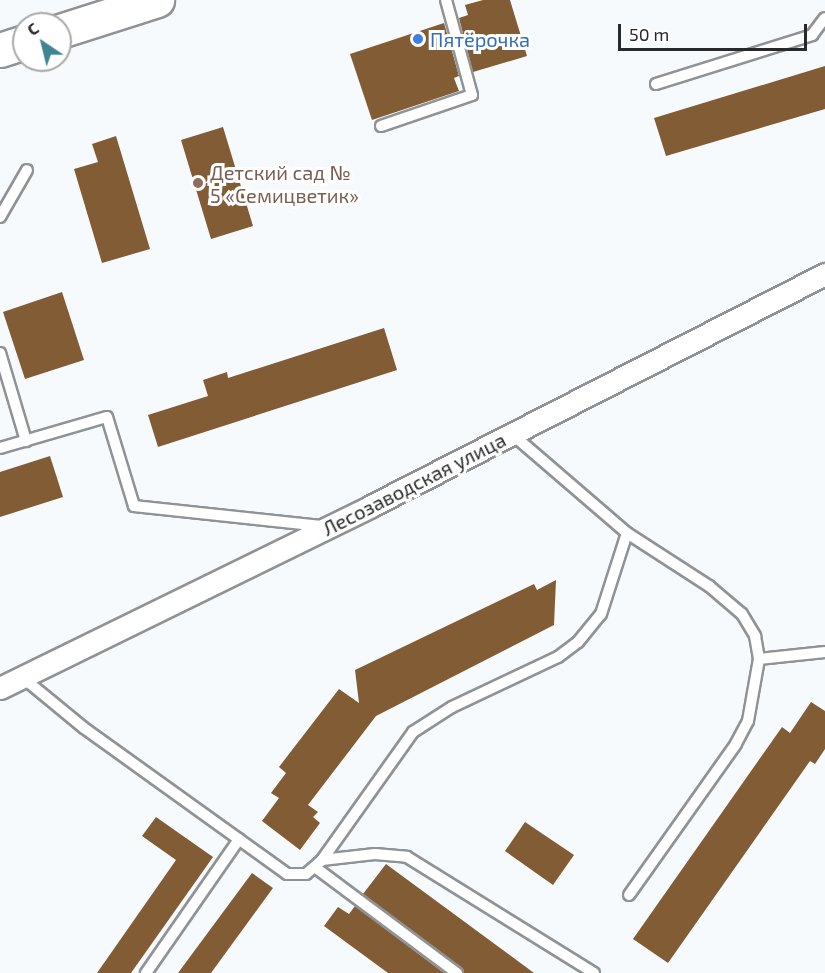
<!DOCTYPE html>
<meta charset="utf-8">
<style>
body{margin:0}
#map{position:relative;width:825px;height:973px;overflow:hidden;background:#f6fafd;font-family:"Exo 2",sans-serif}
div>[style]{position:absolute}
.building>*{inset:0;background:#825c34}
.roads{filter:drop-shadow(2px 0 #909396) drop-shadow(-2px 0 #909396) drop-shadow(0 2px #909396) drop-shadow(0 -2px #909396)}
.service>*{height:10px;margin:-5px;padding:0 5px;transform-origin:5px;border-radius:5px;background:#fff}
.minor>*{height:21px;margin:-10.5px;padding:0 10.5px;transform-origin:10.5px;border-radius:10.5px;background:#fff}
.primary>*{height:33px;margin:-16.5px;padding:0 16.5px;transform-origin:16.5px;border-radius:16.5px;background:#fff}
.dots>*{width:16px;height:16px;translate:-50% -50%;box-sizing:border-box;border:3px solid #fff;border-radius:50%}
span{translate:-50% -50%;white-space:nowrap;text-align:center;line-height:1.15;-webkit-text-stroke:6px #fff;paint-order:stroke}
.shop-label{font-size:20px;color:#366cbe}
.left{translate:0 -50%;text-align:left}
.education-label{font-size:20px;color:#785e54}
.street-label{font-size:20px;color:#28292a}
.north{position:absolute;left:12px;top:12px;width:60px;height:60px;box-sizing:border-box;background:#fff;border:2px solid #a9a9aa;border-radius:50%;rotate:325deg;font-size:16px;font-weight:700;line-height:24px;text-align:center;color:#28292a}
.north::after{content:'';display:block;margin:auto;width:21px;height:27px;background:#408692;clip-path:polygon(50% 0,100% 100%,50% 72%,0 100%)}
.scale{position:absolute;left:618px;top:24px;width:189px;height:27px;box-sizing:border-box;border:3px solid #28292a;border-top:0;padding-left:8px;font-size:18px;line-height:21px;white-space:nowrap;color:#28292a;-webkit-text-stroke:4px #fff;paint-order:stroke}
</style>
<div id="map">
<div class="building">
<div style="clip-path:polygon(483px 0,510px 0,527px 56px,473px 72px,459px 18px,468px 15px,465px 5px)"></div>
<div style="clip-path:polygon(444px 23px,459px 76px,454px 78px,459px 91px,372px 120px,350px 54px)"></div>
<div style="clip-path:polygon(825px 66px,825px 109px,666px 156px,654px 118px)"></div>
<div style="clip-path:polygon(223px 127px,253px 226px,211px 239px,181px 140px)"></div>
<div style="clip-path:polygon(116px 136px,150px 249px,102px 263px,74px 169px,98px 162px,92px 144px)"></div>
<div style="clip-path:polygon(62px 292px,84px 360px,25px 379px,3px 312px)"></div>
<div style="clip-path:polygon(384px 328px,397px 370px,158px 447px,148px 415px,208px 396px,203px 380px,227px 372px,228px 378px)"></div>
<div style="clip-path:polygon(50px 456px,63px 497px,0 517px,0 472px)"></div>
<div style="clip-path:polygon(556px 580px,554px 625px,376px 716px,308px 805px,318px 812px,313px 817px,320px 823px,300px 850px,262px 821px,279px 798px,271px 793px,286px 773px,279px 767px,339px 689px,359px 703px,355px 670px,534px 584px,537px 590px)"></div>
<div style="clip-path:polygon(811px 702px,825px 711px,825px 749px,815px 764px,810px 761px,668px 963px,633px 939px,782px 727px,790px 733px)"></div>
<div style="clip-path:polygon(156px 817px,213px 857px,131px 973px,97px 973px,176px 860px,142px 836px)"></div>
<div style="clip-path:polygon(525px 822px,574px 855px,553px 885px,505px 851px)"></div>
<div style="clip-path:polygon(386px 864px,534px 973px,464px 973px,363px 894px)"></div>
<div style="clip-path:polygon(252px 873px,273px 888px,211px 973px,178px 973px)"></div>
<div style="clip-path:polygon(355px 906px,444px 973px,388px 973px,324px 926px,338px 907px,349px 914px)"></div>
</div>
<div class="roads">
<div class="service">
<div style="left:656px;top:84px;width:164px;rotate:-17.4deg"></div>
<div style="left:812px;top:35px;width:21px;rotate:-53deg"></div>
<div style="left:381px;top:126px;width:96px;rotate:-18.8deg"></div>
<div style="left:472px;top:95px;width:98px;rotate:-105.3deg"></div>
<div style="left:0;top:217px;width:54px;rotate:-60.1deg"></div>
<div style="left:0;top:353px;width:92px;rotate:73.5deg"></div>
<div style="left:0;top:448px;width:111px;rotate:-16.2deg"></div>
<div style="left:107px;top:417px;width:93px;rotate:73.1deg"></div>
<div style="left:134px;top:506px;width:188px;rotate:6.1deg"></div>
<div style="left:627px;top:533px;width:98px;rotate:32.9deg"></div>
<div style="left:709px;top:586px;width:43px;rotate:40.3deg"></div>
<div style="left:742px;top:614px;width:26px;rotate:59deg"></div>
<div style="left:755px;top:636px;width:23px;rotate:80deg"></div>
<div style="left:759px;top:659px;width:63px;rotate:100.1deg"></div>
<div style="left:748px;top:721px;width:26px;rotate:118deg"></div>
<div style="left:736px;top:744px;width:185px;rotate:125.3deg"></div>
<div style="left:759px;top:659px;width:66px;rotate:-6.1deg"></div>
<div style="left:22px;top:677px;width:80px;rotate:39.4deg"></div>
<div style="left:84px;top:728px;width:250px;rotate:35.7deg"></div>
<div style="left:287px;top:874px;width:19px"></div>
<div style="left:306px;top:874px;width:21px;rotate:-41deg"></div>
<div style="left:322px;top:860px;width:157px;rotate:-54.6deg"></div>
<div style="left:413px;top:732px;width:46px;rotate:-32.7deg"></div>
<div style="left:452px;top:707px;width:117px;rotate:-25.3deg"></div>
<div style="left:558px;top:657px;width:25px;rotate:-37deg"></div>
<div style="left:578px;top:642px;width:36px;rotate:-51deg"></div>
<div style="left:601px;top:614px;width:85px;rotate:-72.2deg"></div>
<div style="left:627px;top:533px;width:152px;rotate:-139.3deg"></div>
<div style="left:322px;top:860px;width:53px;rotate:-6.5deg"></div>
<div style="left:375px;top:854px;width:32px;rotate:5deg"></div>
<div style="left:407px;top:857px;width:220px;rotate:31.8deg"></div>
<div style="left:316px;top:868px;width:176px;rotate:36.7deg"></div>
<div style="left:146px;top:973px;width:163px;rotate:-55.2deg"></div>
</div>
<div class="minor">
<div style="left:0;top:688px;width:413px;rotate:-26.1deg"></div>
<div style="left:371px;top:506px;width:510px;rotate:-27.07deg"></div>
</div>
<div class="primary">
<div style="left:60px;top:31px;width:102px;rotate:-17.7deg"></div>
<div style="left:0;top:50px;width:25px;rotate:-18deg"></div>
</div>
</div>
<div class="dots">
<div style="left:418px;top:39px;background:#3f7fe0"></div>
<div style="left:198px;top:183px;background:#8d6e63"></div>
</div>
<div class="shop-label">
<span class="left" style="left:430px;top:39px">Пятёрочка</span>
</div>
<div class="education-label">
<span class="left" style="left:210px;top:184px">Детский сад №<br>5 «Семицветик»</span>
</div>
<div class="street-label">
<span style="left:414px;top:484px;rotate:-27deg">Лесозаводская улица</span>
</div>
<div class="north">С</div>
<div class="scale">50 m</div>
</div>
